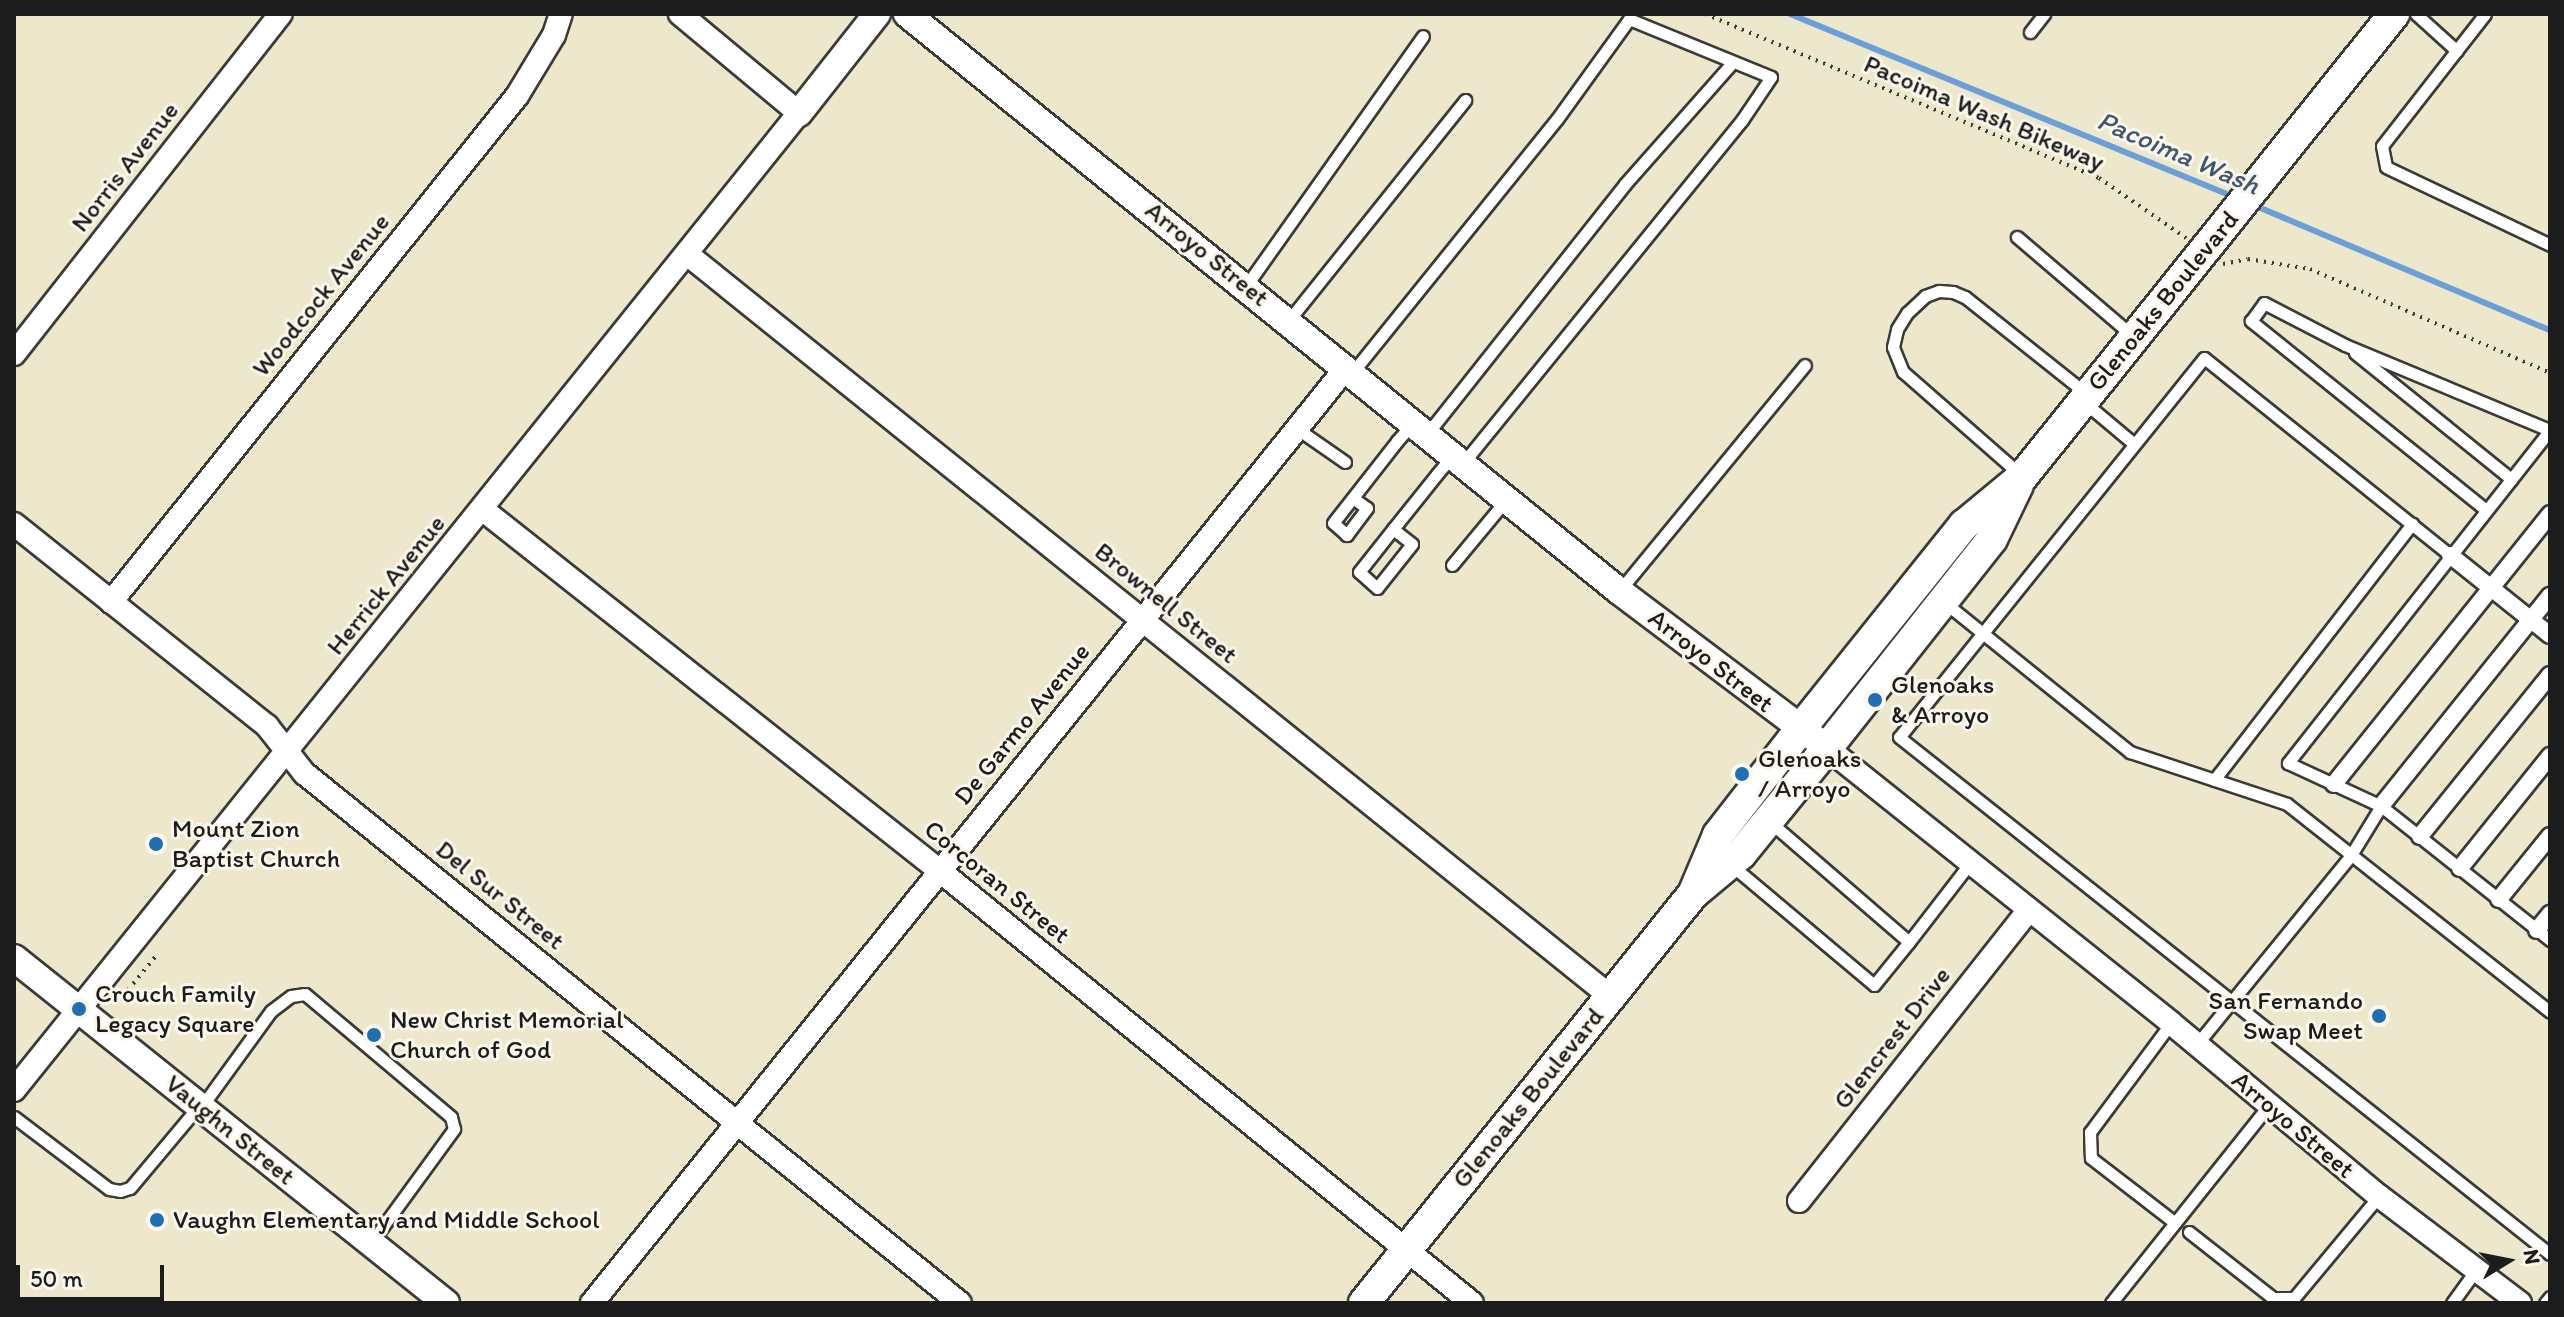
<!DOCTYPE html>
<style>
body{margin:0}
#map{position:relative;width:2564px;height:1317px;overflow:hidden;background:#ede7cb;font-family:Itim,sans-serif}
div>[style]{position:absolute}
.stream>*{height:6px;margin:-3px;padding:0 3px;transform-origin:3px;border-radius:3px;background:#6c9fd7}
.path>*{height:4px;margin-top:-2px;transform-origin:0;background:repeating-linear-gradient(90deg,#3b3a36 0 2px,transparent 0 8px)}
.roads{filter:drop-shadow(2px 0 #3b3a36) drop-shadow(-2px 0 #3b3a36) drop-shadow(0 2px #3b3a36) drop-shadow(0 -2px #3b3a36)}
.service>*{height:11px;margin:-5.5px;padding:0 5.5px;transform-origin:5.5px;border-radius:5.5px;background:#fff}
.pedestrian>*{height:16px;margin:-8px;padding:0 8px;transform-origin:8px;border-radius:8px;background:#fff}
.minor>*{height:22px;margin:-11px;padding:0 11px;transform-origin:11px;border-radius:11px;background:#fff}
.tertiary>*{height:26px;margin:-13px;padding:0 13px;transform-origin:13px;border-radius:13px;background:#fff}
.secondary>*{height:30px;margin:-15px;padding:0 15px;transform-origin:15px;border-radius:15px;background:#fff}
.dots>*{width:22px;height:22px;translate:-50% -50%;box-sizing:border-box;border:4px solid #fbf7ec;border-radius:50%}
span{translate:-50% -50%;white-space:nowrap;text-align:center;line-height:1.15;-webkit-text-stroke:6px #fbf7ec;paint-order:stroke}
.street-label{font-size:26px;color:#1c1c1c}
.poi-label{font-size:26px;color:#1c1c1c}
.left{translate:0 -50%;text-align:left}
.right{translate:-100% -50%;text-align:right}
.water-label{font-size:28px;color:#405770;font-style:italic}
.frame{position:absolute;inset:0;border:16px solid #1c1c1c;pointer-events:none}
.north{position:absolute;left:2468px;top:1221px;width:80px;height:80px;-webkit-text-stroke:6px #fbf7ec;paint-order:stroke;rotate:80deg;font-size:22px;font-weight:700;line-height:32px;text-align:center;color:#1c1c1c}
.north::after{content:'';display:block;margin:auto;width:28px;height:36px;background:#1c1c1c;clip-path:polygon(50% 0,100% 100%,50% 72%,0 100%)}
.scale{position:absolute;left:16px;top:1265px;width:148px;height:36px;box-sizing:border-box;border:4px solid #1c1c1c;border-top:0;padding-left:10px;font-size:24px;line-height:28px;white-space:nowrap;color:#1c1c1c;-webkit-text-stroke:6px #fbf7ec;paint-order:stroke}
</style>
<div id="map">
<div class="stream">
<div style="left:1790px;top:14px;width:483px;rotate:22.4deg"></div>
<div style="left:2251px;top:204px;width:324px;rotate:22.9deg"></div>
</div>
<div class="path">
<div style="left:1705px;top:14px;width:427px;rotate:22.6deg"></div>
<div style="left:2099px;top:178px;width:106px;rotate:34.6deg"></div>
<div style="left:2223px;top:264px;width:25px;rotate:-11deg"></div>
<div style="left:2248px;top:259px;width:63px;rotate:9.2deg"></div>
<div style="left:2310px;top:269px;width:262px;rotate:23.4deg"></div>
<div style="left:123px;top:996px;width:52px;rotate:-50.5deg"></div>
</div>
<div class="roads">
<div class="service">
<div style="left:2416px;top:14px;width:55px;rotate:42.1deg"></div>
<div style="left:2485px;top:14px;width:167px;rotate:128deg"></div>
<div style="left:2382px;top:146px;width:21px;rotate:79deg"></div>
<div style="left:2386px;top:167px;width:182px;rotate:25.4deg"></div>
<div style="left:2030px;top:32px;width:23px;rotate:-52deg"></div>
<div style="left:2017px;top:237px;width:154px;rotate:40.5deg"></div>
<div style="left:1246px;top:286px;width:306px;rotate:-54.7deg"></div>
<div style="left:1289px;top:320px;width:282px;rotate:-51.3deg"></div>
<div style="left:2355px;top:353px;width:201px;rotate:38.9deg"></div>
<div style="left:1352px;top:373px;width:326px;rotate:-51.1deg"></div>
<div style="left:1557px;top:119px;width:123px;rotate:-54.2deg"></div>
<div style="left:1629px;top:19px;width:153px;rotate:22.2deg"></div>
<div style="left:1771px;top:77px;width:52px;rotate:124deg"></div>
<div style="left:1742px;top:120px;width:444px;rotate:129.1deg"></div>
<div style="left:2084px;top:402px;width:65px;rotate:40deg"></div>
<div style="left:1299px;top:430px;width:56px;rotate:34.8deg"></div>
<div style="left:2550px;top:430px;width:424px;rotate:128.2deg"></div>
<div style="left:2288px;top:763px;width:102px;rotate:24.8deg"></div>
<div style="left:2381px;top:806px;width:216px;rotate:38.4deg"></div>
<div style="left:1427px;top:434px;width:319px;rotate:-51.6deg"></div>
<div style="left:1625px;top:184px;width:163px;rotate:-48.5deg"></div>
<div style="left:2022px;top:476px;width:158px;rotate:-138.8deg"></div>
<div style="left:1903px;top:372px;width:27px;rotate:-112deg"></div>
<div style="left:1893px;top:347px;width:18px;rotate:-77deg"></div>
<div style="left:1897px;top:329px;width:19px;rotate:-58deg"></div>
<div style="left:1907px;top:313px;width:25px;rotate:-43deg"></div>
<div style="left:1925px;top:296px;width:15px;rotate:-20deg"></div>
<div style="left:1939px;top:291px;width:14px;rotate:4deg"></div>
<div style="left:1953px;top:292px;width:13px;rotate:23deg"></div>
<div style="left:1965px;top:297px;width:157px;rotate:38.5deg"></div>
<div style="left:1353px;top:498px;width:17px;rotate:36deg"></div>
<div style="left:1367px;top:508px;width:34px;rotate:127deg"></div>
<div style="left:1347px;top:535px;width:18px;rotate:-139deg"></div>
<div style="left:1333px;top:523px;width:104px;rotate:-52deg"></div>
<div style="left:1397px;top:441px;width:24px;rotate:-48deg"></div>
<div style="left:2486px;top:510px;width:302px;rotate:-141.2deg"></div>
<div style="left:2251px;top:321px;width:22px;rotate:-54deg"></div>
<div style="left:2264px;top:303px;width:91px;rotate:27.4deg"></div>
<div style="left:2345px;top:345px;width:221px;rotate:22.6deg"></div>
<div style="left:1393px;top:529px;width:24px;rotate:38deg"></div>
<div style="left:1412px;top:544px;width:56px;rotate:128.5deg"></div>
<div style="left:1377px;top:588px;width:24px;rotate:-138deg"></div>
<div style="left:1359px;top:572px;width:55px;rotate:-51.7deg"></div>
<div style="left:1393px;top:529px;width:70px;rotate:-51.3deg"></div>
<div style="left:1437px;top:474px;width:23px;rotate:-50deg"></div>
<div style="left:2450px;top:555px;width:315px;rotate:-141.3deg"></div>
<div style="left:2204px;top:358px;width:486px;rotate:128.8deg"></div>
<div style="left:1899px;top:737px;width:831px;rotate:38.46deg"></div>
<div style="left:1452px;top:565px;width:85px;rotate:-50.3deg"></div>
<div style="left:1620px;top:590px;width:291px;rotate:-50.6deg"></div>
<div style="left:1944px;top:602px;width:239px;rotate:38.9deg"></div>
<div style="left:2130px;top:752px;width:165px;rotate:18.3deg"></div>
<div style="left:2287px;top:804px;width:335px;rotate:38.3deg"></div>
<div style="left:2214px;top:780px;width:324px;rotate:-52.3deg"></div>
<div style="left:1730px;top:864px;width:188px;rotate:40deg"></div>
<div style="left:1874px;top:985px;width:55px;rotate:-50.9deg"></div>
<div style="left:1909px;top:942px;width:184px;rotate:-139.2deg"></div>
<div style="left:1909px;top:942px;width:100px;rotate:-52.3deg"></div>
<div style="left:2171px;top:1023px;width:136px;rotate:126.6deg"></div>
<div style="left:2090px;top:1132px;width:26px;rotate:88deg"></div>
<div style="left:2091px;top:1158px;width:105px;rotate:37.6deg"></div>
<div style="left:2197px;top:1044px;width:244px;rotate:-50.8deg"></div>
<div style="left:2351px;top:855px;width:57px;rotate:-58.5deg"></div>
<div style="left:202px;top:1106px;width:117px;rotate:-54deg"></div>
<div style="left:271px;top:1011px;width:25px;rotate:-37deg"></div>
<div style="left:291px;top:996px;width:14px;rotate:-8deg"></div>
<div style="left:305px;top:994px;width:191px;rotate:40.1deg"></div>
<div style="left:451px;top:1117px;width:12px;rotate:76deg"></div>
<div style="left:454px;top:1129px;width:141px;rotate:126.1deg"></div>
<div style="left:14px;top:1117px;width:119px;rotate:37.2deg"></div>
<div style="left:109px;top:1189px;width:11px;rotate:10deg"></div>
<div style="left:120px;top:1191px;width:10px;rotate:-17deg"></div>
<div style="left:130px;top:1188px;width:106px;rotate:-50deg"></div>
<div style="left:2189px;top:1232px;width:107px;rotate:38.2deg"></div>
<div style="left:2273px;top:1298px;width:21px"></div>
<div style="left:2294px;top:1298px;width:133px;rotate:-50.2deg"></div>
<div style="left:2111px;top:1303px;width:253px;rotate:-51.4deg"></div>
<div style="left:2452px;top:1303px;width:41px;rotate:-54deg"></div>
<div style="left:2545px;top:1303px;width:8px;rotate:-50deg"></div>
</div>
<div class="pedestrian">
<div style="left:2450px;top:555px;width:128px;rotate:38.7deg"></div>
<div style="left:2334px;top:784px;width:346px;rotate:-51.3deg"></div>
<div style="left:2381px;top:806px;width:270px;rotate:-51.2deg"></div>
<div style="left:2420px;top:836px;width:207px;rotate:-51.1deg"></div>
<div style="left:2460px;top:868px;width:144px;rotate:-51.2deg"></div>
<div style="left:2499px;top:899px;width:81px;rotate:-51deg"></div>
<div style="left:2537px;top:930px;width:21px;rotate:-51deg"></div>
</div>
<div class="minor">
<div style="left:687px;top:254px;width:1184px;rotate:38.8deg"></div>
<div style="left:14px;top:354px;width:432px;rotate:-51.9deg"></div>
<div style="left:482px;top:509px;width:584px;rotate:38.32deg"></div>
<div style="left:940px;top:871px;width:685px;rotate:39.08deg"></div>
<div style="left:14px;top:524px;width:324px;rotate:38.6deg"></div>
<div style="left:267px;top:726px;width:60px;rotate:51.8deg"></div>
<div style="left:304px;top:773px;width:843px;rotate:38.94deg"></div>
<div style="left:111px;top:602px;width:649px;rotate:-51.26deg"></div>
<div style="left:517px;top:96px;width:71px;rotate:-58.8deg"></div>
<div style="left:554px;top:35px;width:22px;rotate:-72deg"></div>
<div style="left:1827px;top:748px;width:440px;rotate:38.6deg"></div>
<div style="left:2171px;top:1023px;width:271px;rotate:39.8deg"></div>
<div style="left:2379px;top:1196px;width:177px;rotate:37.2deg"></div>
<div style="left:14px;top:1090px;width:1253px;rotate:-51.22deg"></div>
<div style="left:799px;top:113px;width:155px;rotate:-140.2deg"></div>
<div style="left:1799px;top:1201px;width:371px;rotate:-51.7deg"></div>
<div style="left:592px;top:1303px;width:1201px;rotate:-51.12deg"></div>
</div>
<div class="tertiary">
<div style="left:907px;top:14px;width:916px;rotate:39.02deg"></div>
<div style="left:1619px;top:591px;width:261px;rotate:37deg"></div>
<div style="left:799px;top:113px;width:126px;rotate:-51.8deg"></div>
<div style="left:14px;top:958px;width:553px;rotate:38.61deg"></div>
</div>
<div class="secondary">
<div style="left:1693px;top:894px;width:64px;rotate:-67deg"></div>
<div style="left:1718px;top:835px;width:137px;rotate:-52.1deg"></div>
<div style="left:1802px;top:727px;width:259px;rotate:-51.3deg"></div>
<div style="left:1964px;top:525px;width:77px;rotate:-39.7deg"></div>
<div style="left:2023px;top:476px;width:593px;rotate:-51.23deg"></div>
<div style="left:1364px;top:1303px;width:525px;rotate:-51.19deg"></div>
<div style="left:1693px;top:894px;width:62px;rotate:-39.8deg"></div>
<div style="left:1741px;top:854px;width:136px;rotate:-50.9deg"></div>
<div style="left:1827px;top:748px;width:266px;rotate:-51.7deg"></div>
<div style="left:1992px;top:539px;width:60px;rotate:-64.3deg"></div>
</div>
</div>
<div class="dots">
<div style="left:1875px;top:700px;background:#1f6fb2"></div>
<div style="left:1742px;top:774px;background:#1f6fb2"></div>
<div style="left:156px;top:844px;background:#1f6fb2"></div>
<div style="left:79px;top:1009px;background:#1f6fb2"></div>
<div style="left:2379px;top:1016px;background:#1f6fb2"></div>
<div style="left:374px;top:1035px;background:#1f6fb2"></div>
<div style="left:157px;top:1220px;background:#1f6fb2"></div>
</div>
<div class="street-label">
<span style="left:1984px;top:113px;rotate:23deg">Pacoima Wash Bikeway</span>
<span style="left:125px;top:167px;rotate:-52deg">Norris Avenue</span>
<span style="left:1207px;top:254px;rotate:39deg">Arroyo Street</span>
<span style="left:321px;top:295px;rotate:-51deg">Woodcock Avenue</span>
<span style="left:2163px;top:301px;rotate:-51deg">Glenoaks Boulevard</span>
<span style="left:386px;top:585px;rotate:-51deg">Herrick Avenue</span>
<span style="left:1166px;top:603px;rotate:39deg">Brownell Street</span>
<span style="left:1711px;top:661px;rotate:38deg">Arroyo Street</span>
<span style="left:1022px;top:724px;rotate:-51deg">De Garmo Avenue</span>
<span style="left:997px;top:882px;rotate:39deg">Corcoran Street</span>
<span style="left:500px;top:895px;rotate:39deg">Del Sur Street</span>
<span style="left:1892px;top:1038px;rotate:-52deg">Glencrest Drive</span>
<span style="left:1528px;top:1098px;rotate:-51deg">Glenoaks Boulevard</span>
<span style="left:2293px;top:1125px;rotate:40deg">Arroyo Street</span>
<span style="left:230px;top:1130px;rotate:39deg">Vaughn Street</span>
</div>
<div class="poi-label">
<span class="left" style="left:1891px;top:700px">Glenoaks<br>&amp; Arroyo</span>
<span class="left" style="left:1758px;top:774px">Glenoaks<br>/ Arroyo</span>
<span class="left" style="left:172px;top:844px">Mount Zion<br>Baptist Church</span>
<span class="left" style="left:95px;top:1009px">Crouch Family<br>Legacy Square</span>
<span class="right" style="left:2363px;top:1016px">San Fernando<br>Swap Meet</span>
<span class="left" style="left:390px;top:1035px">New Christ Memorial<br>Church of God</span>
<span class="left" style="left:173px;top:1220px">Vaughn Elementary and Middle School</span>
</div>
<div class="water-label">
<span style="left:2179px;top:152px;rotate:23deg">Pacoima Wash</span>
</div>
<div class="frame"></div>
<div class="north">N</div>
<div class="scale">50 m</div>
</div>
